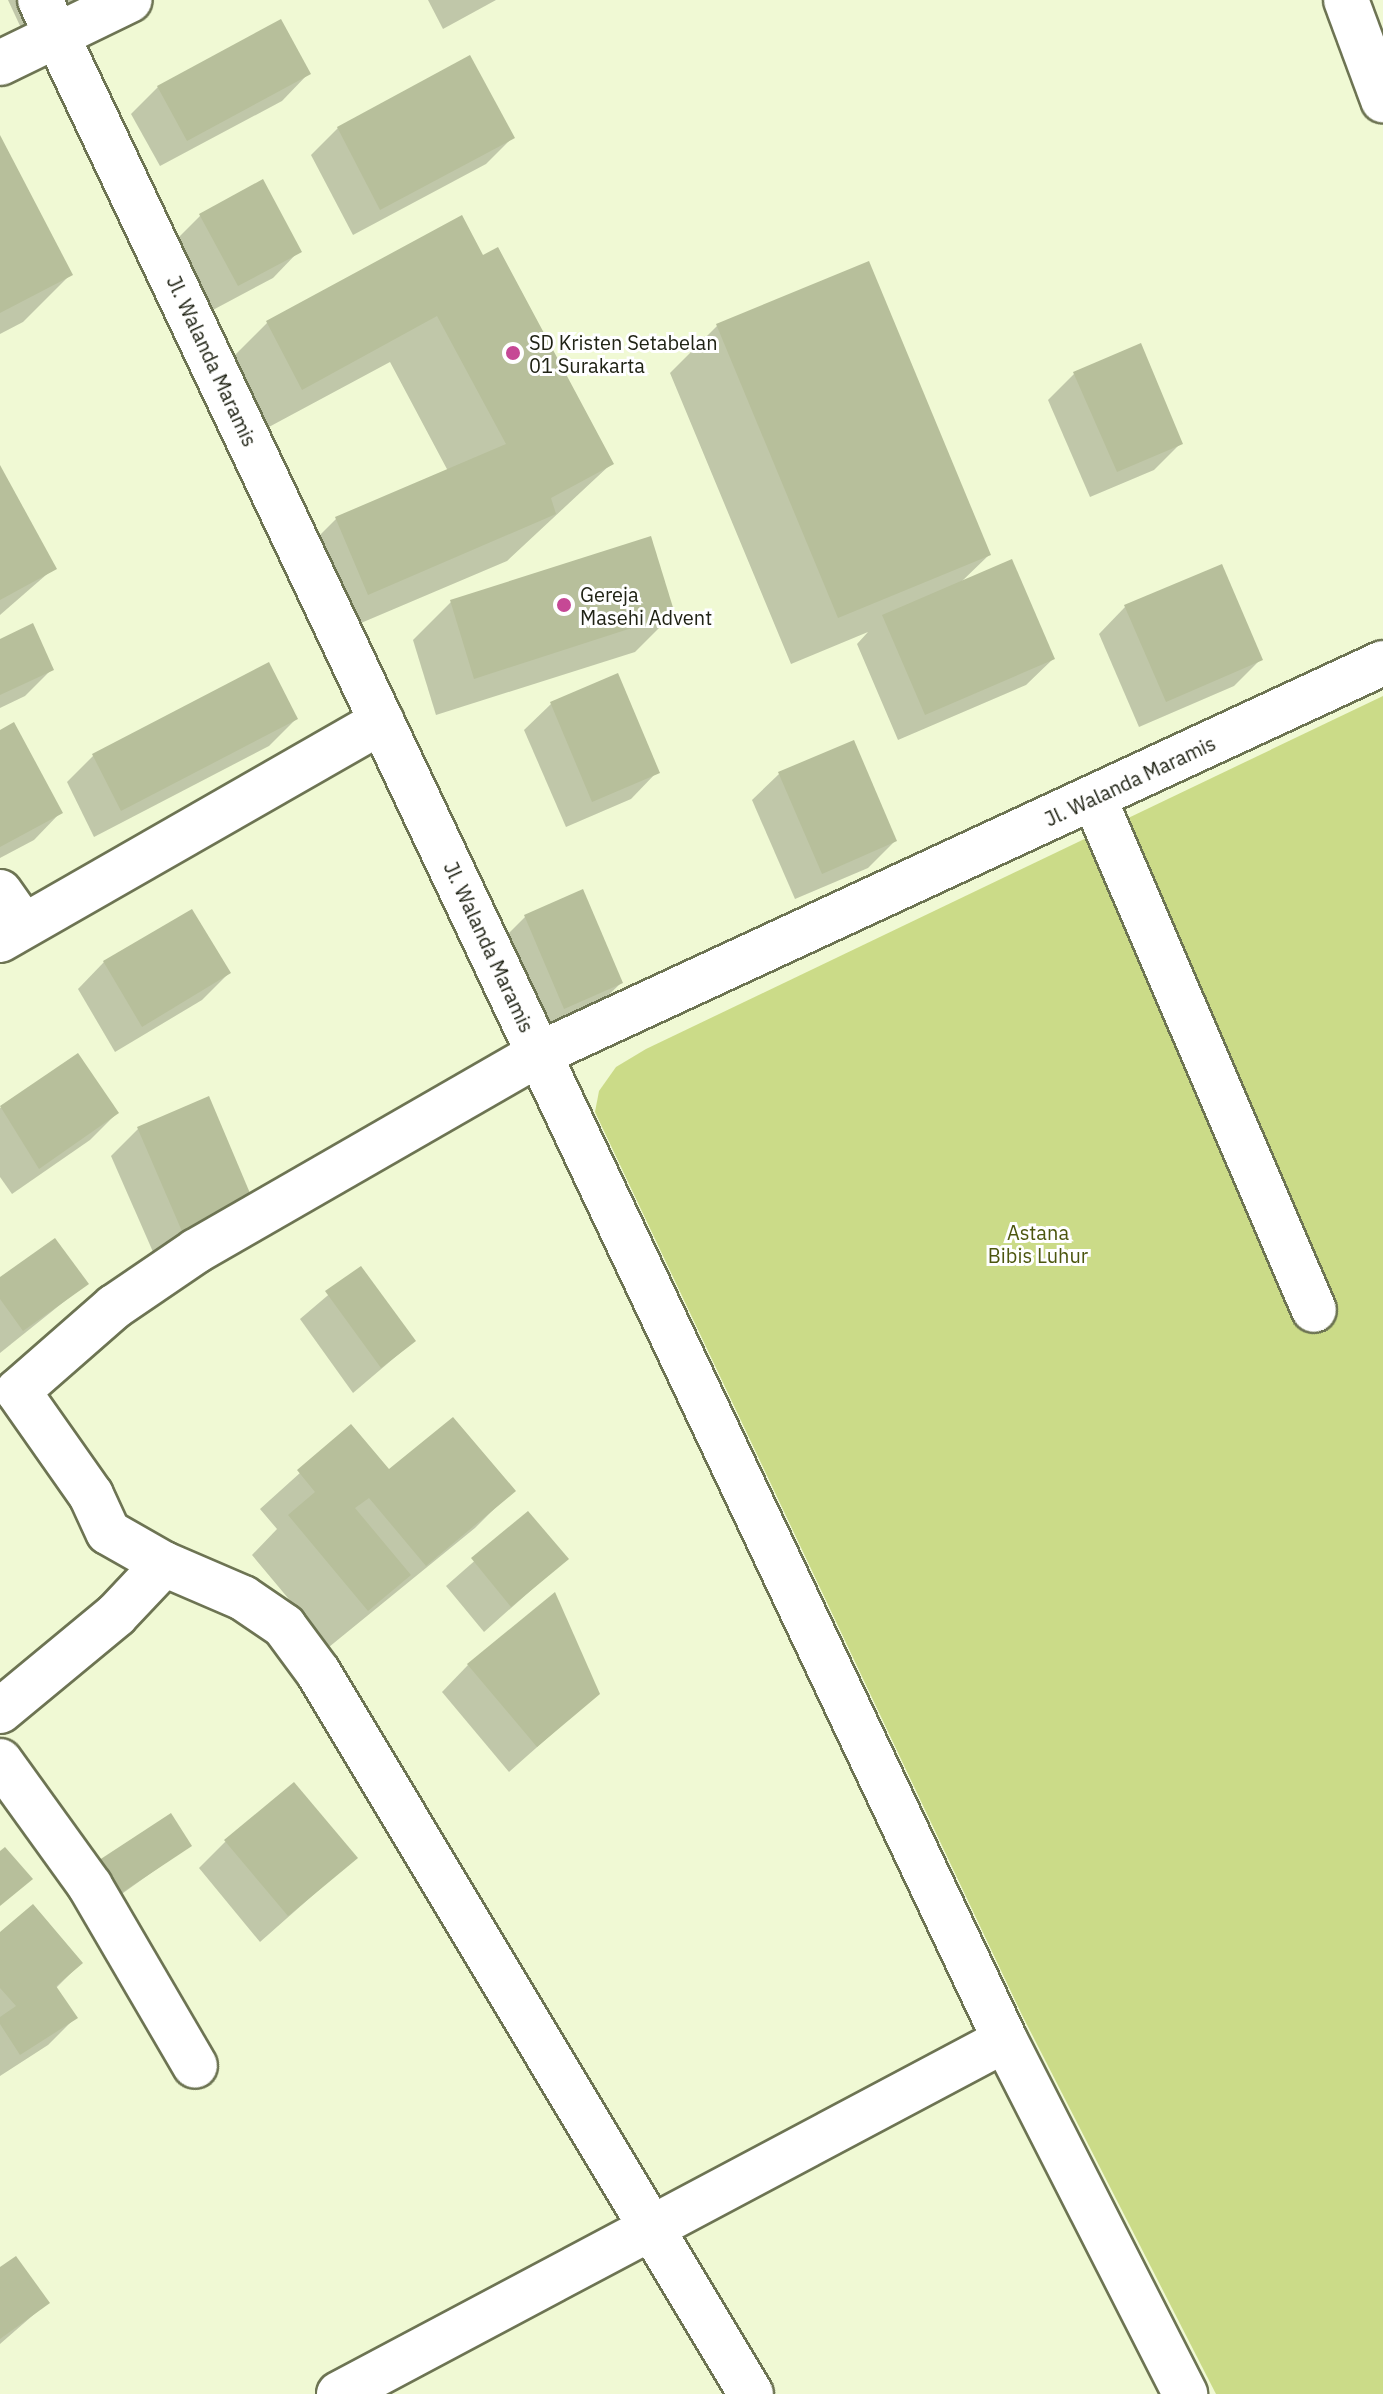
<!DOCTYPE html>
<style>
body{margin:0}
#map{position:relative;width:1383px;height:2394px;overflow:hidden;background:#f0f9d4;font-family:"IBM Plex Sans",sans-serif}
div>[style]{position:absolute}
.green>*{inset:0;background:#cbdb88}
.shadow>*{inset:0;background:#0003}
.building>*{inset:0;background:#b7bf9b}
.roads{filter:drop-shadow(2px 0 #6d7453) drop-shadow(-2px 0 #6d7453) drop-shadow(0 2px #6d7453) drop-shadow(0 -2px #6d7453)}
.minor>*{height:44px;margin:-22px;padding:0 22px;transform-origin:22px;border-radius:22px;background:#fff}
.dots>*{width:22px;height:22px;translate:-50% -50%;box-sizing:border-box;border:4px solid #fff;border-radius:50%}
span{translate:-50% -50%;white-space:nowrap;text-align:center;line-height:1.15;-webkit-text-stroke:6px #fff;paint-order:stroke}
.poi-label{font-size:20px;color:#202315}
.left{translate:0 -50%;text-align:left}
.street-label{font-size:20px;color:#202315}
.park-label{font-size:20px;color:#4c560e}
</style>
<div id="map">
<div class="green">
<div style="clip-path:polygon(1383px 696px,1383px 2394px,1216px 2394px,1023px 2017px,595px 1112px,599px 1091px,616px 1067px,646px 1049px)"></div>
</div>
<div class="shadow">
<div style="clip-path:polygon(8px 0,80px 0,21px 28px)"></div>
<div style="clip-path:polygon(428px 0,496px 0,443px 29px)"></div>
<div style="clip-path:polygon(308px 74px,282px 101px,160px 166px,131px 114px,158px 87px)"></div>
<div style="clip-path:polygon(338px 128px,513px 137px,486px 164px,353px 235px,311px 155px)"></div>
<div style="clip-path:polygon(0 139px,70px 275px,23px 322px,0 334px)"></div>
<div style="clip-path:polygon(201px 215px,299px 251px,273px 278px,211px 311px,174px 242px)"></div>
<div style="clip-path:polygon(482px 257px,611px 464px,507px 561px,321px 640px,289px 566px,336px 519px,448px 471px,390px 362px,254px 435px,220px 370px,267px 323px)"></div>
<div style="clip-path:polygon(717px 326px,989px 555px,960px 583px,1053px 659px,1026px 685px,898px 740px,857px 644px,868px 632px,791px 664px,670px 373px)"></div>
<div style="clip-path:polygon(1074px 374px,1181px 443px,1154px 470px,1090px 497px,1048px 400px)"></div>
<div style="clip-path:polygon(0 469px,54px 568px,0 615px)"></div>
<div style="clip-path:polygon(451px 602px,673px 614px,635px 652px,436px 715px,413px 640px)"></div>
<div style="clip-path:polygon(1125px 607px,1261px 659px,1234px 686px,1139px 727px,1099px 634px)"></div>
<div style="clip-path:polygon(0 641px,52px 669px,25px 696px,0 708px)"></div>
<div style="clip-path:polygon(551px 704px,657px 772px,631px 799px,566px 827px,524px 730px)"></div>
<div style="clip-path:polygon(296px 719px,269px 746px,94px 837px,67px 782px,94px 755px)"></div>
<div style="clip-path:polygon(0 732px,60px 813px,34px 840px,0 858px)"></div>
<div style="clip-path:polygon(779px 774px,895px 841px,868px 868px,795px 899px,752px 800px)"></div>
<div style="clip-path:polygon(526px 916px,621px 983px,594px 1009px,538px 1034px,499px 943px)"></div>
<div style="clip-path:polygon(104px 962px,229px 973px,202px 1000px,115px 1052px,78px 989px)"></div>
<div style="clip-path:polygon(78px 1056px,117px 1113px,90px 1140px,12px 1194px,0 1177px,0 1108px)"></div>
<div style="clip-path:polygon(208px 1099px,253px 1205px,157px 1261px,111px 1156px,138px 1129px)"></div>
<div style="clip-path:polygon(360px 1268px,414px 1341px,353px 1393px,300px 1319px)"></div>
<div style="clip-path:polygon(0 1280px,86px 1284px,0 1353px)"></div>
<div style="clip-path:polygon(351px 1427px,389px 1472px,513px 1490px,475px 1528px,329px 1647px,252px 1555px,277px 1529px,260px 1509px)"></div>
<div style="clip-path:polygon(528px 1514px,566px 1559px,484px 1632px,446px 1586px)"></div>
<div style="clip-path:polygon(468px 1665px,598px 1693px,509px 1772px,442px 1692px)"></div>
<div style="clip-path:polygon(226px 1841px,355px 1858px,260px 1942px,199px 1868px)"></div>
<div style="clip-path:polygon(189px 1846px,95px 1913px,75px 1883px)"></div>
<div style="clip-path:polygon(0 1934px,81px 1963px,55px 1989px,75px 2018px,48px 2045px,0 2076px)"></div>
<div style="clip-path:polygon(0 2270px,47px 2303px,0 2344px)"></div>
</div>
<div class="building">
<div style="clip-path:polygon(281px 19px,311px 74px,187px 141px,157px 86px)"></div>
<div style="clip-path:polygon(470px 55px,515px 138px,380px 210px,337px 127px)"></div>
<div style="clip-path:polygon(0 135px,73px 275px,0 313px)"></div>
<div style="clip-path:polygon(263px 179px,302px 252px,238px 286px,199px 214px)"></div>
<div style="clip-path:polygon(462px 215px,483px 255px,498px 247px,614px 464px,551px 498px,556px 514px,368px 595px,335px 517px,506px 444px,437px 316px,302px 390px,266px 321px)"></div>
<div style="clip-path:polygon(869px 261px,991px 555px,838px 618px,716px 324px)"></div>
<div style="clip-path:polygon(1141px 343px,1183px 444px,1117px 472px,1073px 372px)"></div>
<div style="clip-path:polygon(0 465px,57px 569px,0 600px)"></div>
<div style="clip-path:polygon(651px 536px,675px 614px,474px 679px,450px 600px)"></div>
<div style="clip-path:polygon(1012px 559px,1055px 659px,925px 715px,882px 615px)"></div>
<div style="clip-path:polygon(1222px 564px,1263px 660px,1166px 702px,1124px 605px)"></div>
<div style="clip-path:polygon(33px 623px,54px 670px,0 695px,0 639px)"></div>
<div style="clip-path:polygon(269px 662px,298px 719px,121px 811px,92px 754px)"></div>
<div style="clip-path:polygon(618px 673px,660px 773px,592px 802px,550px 702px)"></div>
<div style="clip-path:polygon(14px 722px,63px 813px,0 847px,0 730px)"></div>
<div style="clip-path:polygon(854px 740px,897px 841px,822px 874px,778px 772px)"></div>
<div style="clip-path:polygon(583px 889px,623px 983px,564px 1009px,524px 915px)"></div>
<div style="clip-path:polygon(192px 909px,231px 973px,142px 1027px,103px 961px)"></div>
<div style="clip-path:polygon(78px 1053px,119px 1113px,39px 1169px,0 1106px)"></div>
<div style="clip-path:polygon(209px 1096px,255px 1205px,184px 1236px,137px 1127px)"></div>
<div style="clip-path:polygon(55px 1238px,89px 1284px,23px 1331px,0 1299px,0 1277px)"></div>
<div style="clip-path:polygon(361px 1266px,416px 1341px,381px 1368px,325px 1291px)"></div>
<div style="clip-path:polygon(453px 1417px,516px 1491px,426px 1566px,369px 1498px,355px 1508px,411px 1575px,368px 1611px,288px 1515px,315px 1492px,297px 1470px,351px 1424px,389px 1469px)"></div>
<div style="clip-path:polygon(528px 1511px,569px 1559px,511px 1607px,471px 1558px)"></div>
<div style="clip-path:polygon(555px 1592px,600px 1694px,537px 1747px,467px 1664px)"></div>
<div style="clip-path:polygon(294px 1782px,358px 1858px,288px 1916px,224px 1840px)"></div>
<div style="clip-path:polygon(171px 1813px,192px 1846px,109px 1901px,87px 1868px)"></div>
<div style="clip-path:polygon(5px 1847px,33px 1879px,0 1906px,0 1851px)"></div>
<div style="clip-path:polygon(33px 1904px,83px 1963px,56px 1986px,78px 2018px,20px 2055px,0 2024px,0 2017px,16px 2006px,0 1988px,0 1932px)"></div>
<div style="clip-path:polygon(16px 2256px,50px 2303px,0 2339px,0 2267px)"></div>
</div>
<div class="roads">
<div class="minor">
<div style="left:40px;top:0;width:1166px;rotate:64.67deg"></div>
<div style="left:539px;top:1054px;width:930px;rotate:-24.86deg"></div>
<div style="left:1346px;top:0;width:107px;rotate:69.7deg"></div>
<div style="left:0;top:63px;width:144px;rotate:-25.9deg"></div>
<div style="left:1094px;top:798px;width:557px;rotate:66.75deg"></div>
<div style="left:0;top:892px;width:39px;rotate:55deg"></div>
<div style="left:0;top:940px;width:440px;rotate:-29.8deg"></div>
<div style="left:164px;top:1564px;width:86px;rotate:23.3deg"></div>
<div style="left:243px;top:1598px;width:50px;rotate:34.3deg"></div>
<div style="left:284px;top:1626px;width:57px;rotate:53.5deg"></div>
<div style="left:318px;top:1672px;width:842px;rotate:59.05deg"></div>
<div style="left:0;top:1711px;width:151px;rotate:-39.6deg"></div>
<div style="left:116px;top:1615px;width:70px;rotate:-46.7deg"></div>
<div style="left:164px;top:1564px;width:64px;rotate:-150.3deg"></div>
<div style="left:108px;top:1532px;width:41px;rotate:-114.7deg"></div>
<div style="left:91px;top:1495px;width:127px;rotate:-125.1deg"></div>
<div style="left:18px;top:1391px;width:128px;rotate:-41.2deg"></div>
<div style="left:114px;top:1307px;width:99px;rotate:-34.3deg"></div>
<div style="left:196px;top:1251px;width:396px;rotate:-29.9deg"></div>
<div style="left:539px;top:1054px;width:1091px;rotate:64.7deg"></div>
<div style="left:1005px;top:2040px;width:397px;rotate:63deg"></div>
<div style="left:0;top:1761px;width:154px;rotate:54.2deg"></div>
<div style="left:90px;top:1886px;width:208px;rotate:59.7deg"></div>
<div style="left:339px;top:2394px;width:754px;rotate:-27.99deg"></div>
</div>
</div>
<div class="dots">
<div style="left:513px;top:353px;background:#c64895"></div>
<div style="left:564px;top:605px;background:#c64895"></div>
</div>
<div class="poi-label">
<span class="left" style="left:529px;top:354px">SD Kristen Setabelan<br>01 Surakarta</span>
<span class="left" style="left:580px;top:606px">Gereja<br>Masehi Advent</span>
</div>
<div class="street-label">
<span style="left:212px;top:361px;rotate:65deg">Jl. Walanda Maramis</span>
<span style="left:1130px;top:781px;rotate:-25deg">Jl. Walanda Maramis</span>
<span style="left:489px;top:947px;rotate:65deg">Jl. Walanda Maramis</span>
</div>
<div class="park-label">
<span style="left:1038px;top:1244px">Astana<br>Bibis Luhur</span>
</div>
</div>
